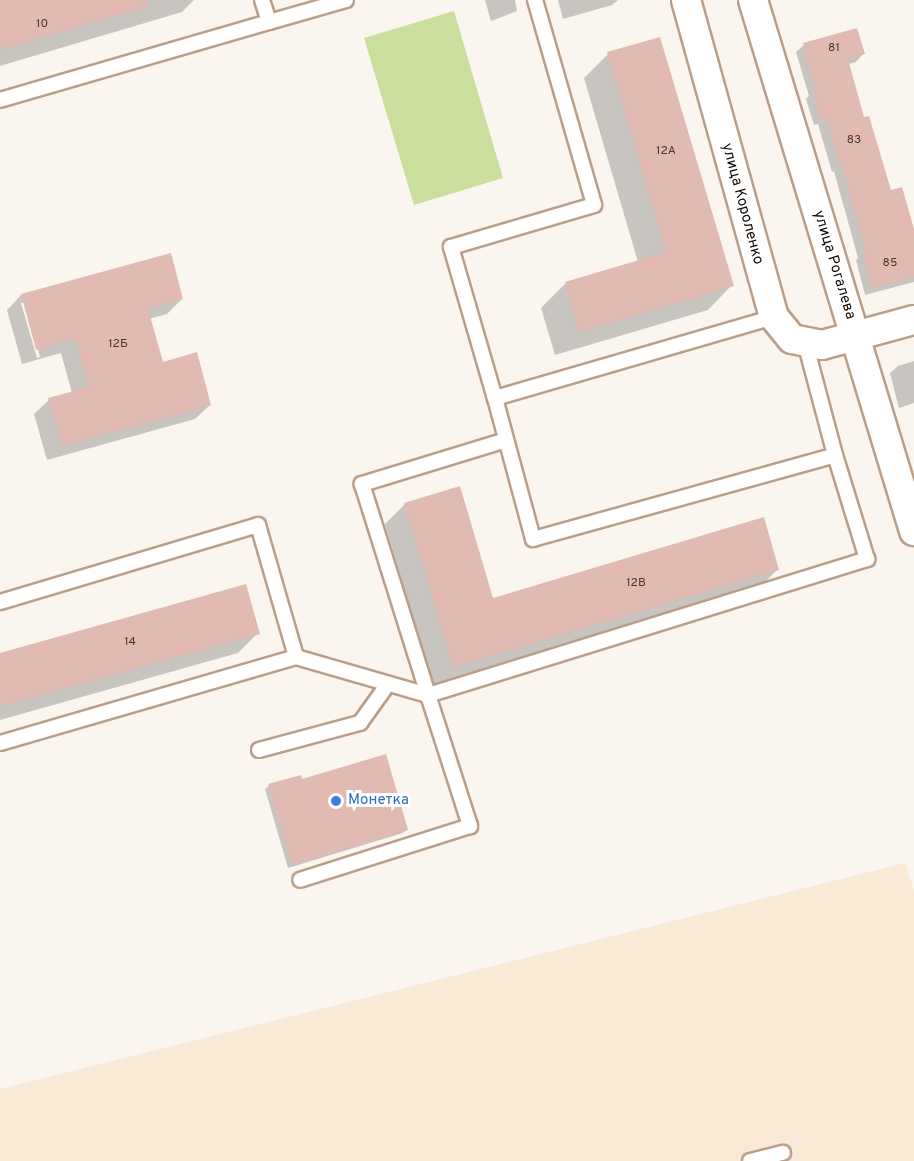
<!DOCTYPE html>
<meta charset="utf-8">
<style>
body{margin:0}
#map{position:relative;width:914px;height:1161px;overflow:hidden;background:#fbf5f0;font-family:Overpass,sans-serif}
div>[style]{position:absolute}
.industrial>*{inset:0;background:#f9e9d7}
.green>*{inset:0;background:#cadf9e}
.shadow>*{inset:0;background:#0003}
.building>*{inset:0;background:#e1bab1}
.roads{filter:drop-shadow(2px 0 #bb9e87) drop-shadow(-2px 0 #bb9e87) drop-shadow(0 2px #bb9e87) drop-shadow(0 -2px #bb9e87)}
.lane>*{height:14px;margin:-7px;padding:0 7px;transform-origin:7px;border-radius:7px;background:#fff}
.street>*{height:28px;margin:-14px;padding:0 14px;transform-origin:14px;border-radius:14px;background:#fff}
.dots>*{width:16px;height:16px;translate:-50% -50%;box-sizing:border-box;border:3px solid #fff;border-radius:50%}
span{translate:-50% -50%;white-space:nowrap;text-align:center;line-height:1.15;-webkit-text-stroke:6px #fff;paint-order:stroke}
.number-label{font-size:12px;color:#47362f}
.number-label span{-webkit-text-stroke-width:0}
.street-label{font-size:15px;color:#140a04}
.shop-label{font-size:15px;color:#366cbe}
.left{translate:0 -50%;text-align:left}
</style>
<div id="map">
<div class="industrial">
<div style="clip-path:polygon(905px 863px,914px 890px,914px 1161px,0 1161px,0 1089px)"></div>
</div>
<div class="green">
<div style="clip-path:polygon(454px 11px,503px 178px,414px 205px,364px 38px)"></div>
</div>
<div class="shadow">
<div style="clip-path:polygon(0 0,194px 0,182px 12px,0 66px)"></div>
<div style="clip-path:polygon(485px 0,515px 0,517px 11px,491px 21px)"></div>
<div style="clip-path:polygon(558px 0,618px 0,612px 5px,563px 19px)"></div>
<div style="clip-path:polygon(804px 45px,863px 54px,856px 62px,848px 64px,863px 119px,890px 191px,914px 235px,914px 282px,865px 295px,856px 260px,858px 258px,834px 171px,832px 172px,818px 124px,814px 125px,806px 99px,809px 96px,796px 52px)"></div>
<div style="clip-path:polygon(608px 54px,732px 285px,708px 310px,555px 355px,541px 308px,565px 284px,638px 262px,584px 78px)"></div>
<div style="clip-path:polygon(evenodd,170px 255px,182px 299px,167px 314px,149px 319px,162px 364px,210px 405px,195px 419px,47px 460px,34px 414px,49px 400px,72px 393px,61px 353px,22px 364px,7px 310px,21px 295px,170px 255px,21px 303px,25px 303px,40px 357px,37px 358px,21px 303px)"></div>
<div style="clip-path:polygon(914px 361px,914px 403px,899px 408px,890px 373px,898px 366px)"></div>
<div style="clip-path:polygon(405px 504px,492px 600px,778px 569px,758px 589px,433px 686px,385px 524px)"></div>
<div style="clip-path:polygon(258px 633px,238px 653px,0 720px,0 654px)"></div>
<div style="clip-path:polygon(301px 781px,406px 830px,403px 833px,288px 868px,265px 789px,269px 786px)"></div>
</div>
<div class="building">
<div style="clip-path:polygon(0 0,147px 0,148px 6px,0 50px)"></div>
<div style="clip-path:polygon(857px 28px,865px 54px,848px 59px,864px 117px,869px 116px,891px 190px,902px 187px,914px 229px,914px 277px,872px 288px,863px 251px,865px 250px,842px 164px,840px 165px,826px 117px,821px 119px,813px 90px,816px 89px,803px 43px)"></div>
<div style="clip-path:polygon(660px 37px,734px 286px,579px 332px,565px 282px,666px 252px,607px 52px)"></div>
<div style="clip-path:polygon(171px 253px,183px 299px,148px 309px,163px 362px,197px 352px,211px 405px,62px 446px,48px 398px,89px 387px,75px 339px,36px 350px,21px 294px)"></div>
<div style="clip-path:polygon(460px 486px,493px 598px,764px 517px,779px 570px,453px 667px,404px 503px)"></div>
<div style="clip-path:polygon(246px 584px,260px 634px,0 706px,0 653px)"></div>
<div style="clip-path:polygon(386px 754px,408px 830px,292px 865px,268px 784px,301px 775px,302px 779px)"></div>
</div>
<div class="roads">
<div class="lane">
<div style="left:262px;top:0;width:23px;rotate:72deg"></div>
<div style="left:269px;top:22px;width:80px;rotate:-15.9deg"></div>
<div style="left:535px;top:0;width:213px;rotate:73.9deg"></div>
<div style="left:594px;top:205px;width:149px;rotate:163.6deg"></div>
<div style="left:451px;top:247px;width:157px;rotate:73.8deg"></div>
<div style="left:495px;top:398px;width:291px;rotate:-16.2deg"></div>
<div style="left:0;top:100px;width:280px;rotate:-16.2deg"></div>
<div style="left:495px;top:398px;width:146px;rotate:74.9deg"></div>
<div style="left:533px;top:539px;width:313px;rotate:-15.5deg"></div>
<div style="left:835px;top:455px;width:117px;rotate:-104.9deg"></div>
<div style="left:506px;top:440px;width:151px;rotate:163deg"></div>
<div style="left:362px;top:484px;width:221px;rotate:72.6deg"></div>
<div style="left:428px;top:695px;width:460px;rotate:-17.2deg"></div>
<div style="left:867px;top:559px;width:109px;rotate:-107.1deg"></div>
<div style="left:0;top:602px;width:269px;rotate:-16.6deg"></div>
<div style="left:258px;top:525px;width:137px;rotate:73.9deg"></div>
<div style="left:296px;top:657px;width:308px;rotate:163.8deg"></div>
<div style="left:296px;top:657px;width:137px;rotate:16.1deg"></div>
<div style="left:428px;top:695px;width:138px;rotate:72.2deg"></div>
<div style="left:470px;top:826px;width:178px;rotate:162.4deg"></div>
<div style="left:259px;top:750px;width:105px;rotate:-15deg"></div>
<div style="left:360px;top:723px;width:48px;rotate:-54.3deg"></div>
<div style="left:750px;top:1161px;width:34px;rotate:-14deg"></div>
</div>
<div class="street">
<div style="left:686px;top:0;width:329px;rotate:74.5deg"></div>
<div style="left:774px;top:317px;width:28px;rotate:51deg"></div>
<div style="left:792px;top:339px;width:31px;rotate:11deg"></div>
<div style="left:822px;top:345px;width:95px;rotate:-15.2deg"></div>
<div style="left:753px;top:0;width:555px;rotate:73.13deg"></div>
</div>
</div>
<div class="dots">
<div style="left:336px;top:801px;background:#3f7fe0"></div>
</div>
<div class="number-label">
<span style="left:42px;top:25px">10</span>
<span style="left:834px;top:49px">81</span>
<span style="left:854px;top:141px">83</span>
<span style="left:666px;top:152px">12А</span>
<span style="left:890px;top:264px">85</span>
<span style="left:118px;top:345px">12Б</span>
<span style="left:636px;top:584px">12В</span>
<span style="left:130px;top:643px">14</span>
</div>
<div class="street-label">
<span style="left:742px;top:204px;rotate:75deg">улица Короленко</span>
<span style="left:834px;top:265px;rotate:73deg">улица Рогалева</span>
</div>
<div class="shop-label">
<span class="left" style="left:348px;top:801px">Монетка</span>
</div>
</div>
